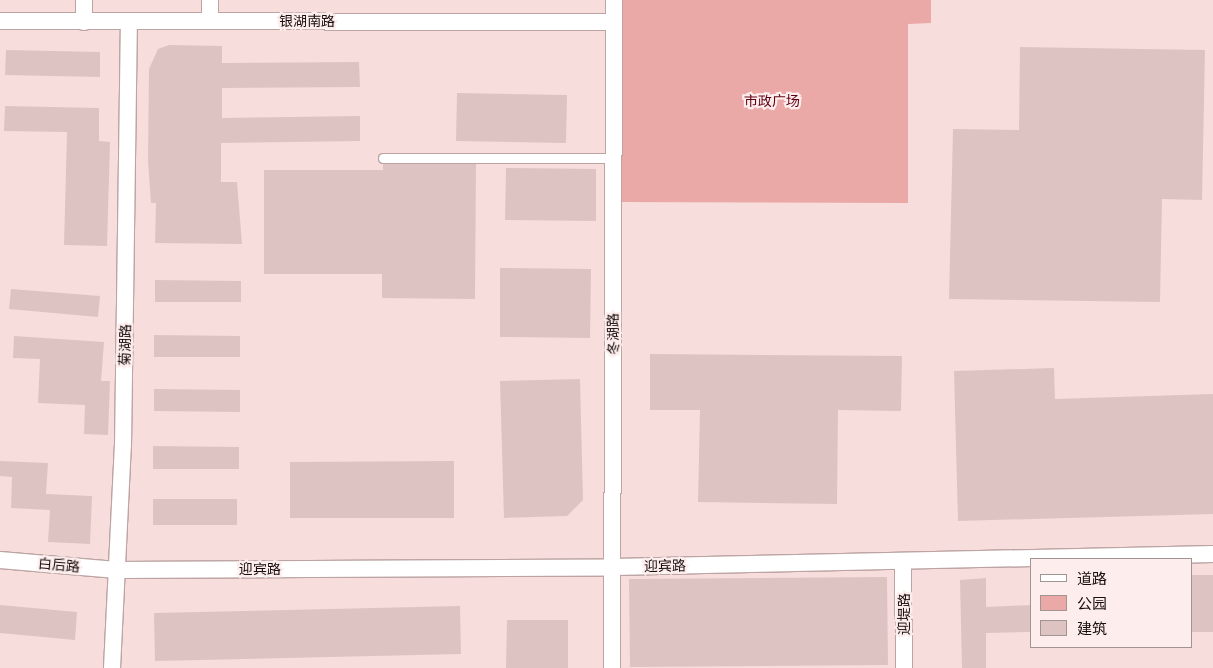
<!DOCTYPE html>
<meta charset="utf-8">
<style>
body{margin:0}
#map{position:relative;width:1213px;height:668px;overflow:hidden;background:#f7dedd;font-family:"Space Grotesk","Noto Sans SC",sans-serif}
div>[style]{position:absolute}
.green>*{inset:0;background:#eaa8a6}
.building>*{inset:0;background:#ddc4c3}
.roads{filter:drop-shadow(1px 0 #bca4a3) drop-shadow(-1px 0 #bca4a3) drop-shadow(0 1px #bca4a3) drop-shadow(0 -1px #bca4a3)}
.service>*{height:9px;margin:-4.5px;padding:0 4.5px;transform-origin:4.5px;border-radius:4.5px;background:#fff}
.minor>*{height:16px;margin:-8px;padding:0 8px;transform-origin:8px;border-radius:8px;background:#fff}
span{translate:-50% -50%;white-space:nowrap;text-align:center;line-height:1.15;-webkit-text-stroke:4.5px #fdeeed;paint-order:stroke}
.street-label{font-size:14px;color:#170f0e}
.park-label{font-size:14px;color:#620012}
.legend{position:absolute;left:1030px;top:558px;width:162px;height:90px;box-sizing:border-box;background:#fdeeed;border:1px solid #a19594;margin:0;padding:6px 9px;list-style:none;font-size:15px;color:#170f0e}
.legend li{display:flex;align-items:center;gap:10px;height:25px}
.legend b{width:25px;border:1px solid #a19594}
</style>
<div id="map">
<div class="green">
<div style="clip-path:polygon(614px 0,931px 0,931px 23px,908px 24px,908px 203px,613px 202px)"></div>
</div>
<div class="building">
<div style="clip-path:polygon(169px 45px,222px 46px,222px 63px,359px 62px,360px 87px,222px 88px,222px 118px,360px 116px,360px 141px,221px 143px,221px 182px,237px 182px,242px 244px,155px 243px,156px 203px,151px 203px,148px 161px,149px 69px,158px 49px)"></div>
<div style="clip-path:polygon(1020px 47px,1205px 50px,1202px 200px,1162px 199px,1160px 302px,949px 299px,953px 129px,1019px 130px)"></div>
<div style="clip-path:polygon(6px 50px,100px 52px,100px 77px,5px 75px)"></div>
<div style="clip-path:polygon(457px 93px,567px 95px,566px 143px,456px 141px)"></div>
<div style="clip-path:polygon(5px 106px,99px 108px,99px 141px,110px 142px,107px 246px,64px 245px,67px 132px,4px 131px)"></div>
<div style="clip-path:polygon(383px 164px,476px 164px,475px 299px,382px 298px,382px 274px,264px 274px,264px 170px,383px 170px)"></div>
<div style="clip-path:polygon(506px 168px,596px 169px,596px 221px,505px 220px)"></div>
<div style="clip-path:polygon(500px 268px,591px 269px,590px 338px,500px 337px)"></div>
<div style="clip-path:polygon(155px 280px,241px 281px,241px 302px,155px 302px)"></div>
<div style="clip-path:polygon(11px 289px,100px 296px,98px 317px,9px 309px)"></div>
<div style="clip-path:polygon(154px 335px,240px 336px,240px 357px,154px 357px)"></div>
<div style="clip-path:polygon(14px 336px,104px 342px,101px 381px,110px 381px,108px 435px,84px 434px,85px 405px,38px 403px,40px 359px,13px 358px)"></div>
<div style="clip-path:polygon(650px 354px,902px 356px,901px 411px,838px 410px,837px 504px,698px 502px,700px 410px,650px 410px)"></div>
<div style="clip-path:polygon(1054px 368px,1055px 399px,1213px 394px,1213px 514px,958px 521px,954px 371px)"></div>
<div style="clip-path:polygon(580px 379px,583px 500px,567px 516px,504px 518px,500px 381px)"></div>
<div style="clip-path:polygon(154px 389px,240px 390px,240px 412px,154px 411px)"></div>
<div style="clip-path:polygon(153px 446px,239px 447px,239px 469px,153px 469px)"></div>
<div style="clip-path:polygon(0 461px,48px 463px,46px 494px,92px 496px,90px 544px,48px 542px,50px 510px,11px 508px,12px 477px,0 476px)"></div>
<div style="clip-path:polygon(454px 461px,454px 518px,290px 518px,290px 462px)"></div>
<div style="clip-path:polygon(153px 499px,237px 499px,237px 525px,153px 525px)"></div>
<div style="clip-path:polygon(1192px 575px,1213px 575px,1213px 632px,1192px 632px)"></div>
<div style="clip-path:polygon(887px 577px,888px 665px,630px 667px,629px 579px)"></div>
<div style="clip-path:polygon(986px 578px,986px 607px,1032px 605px,1032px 632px,986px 633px,986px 668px,962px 668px,960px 580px)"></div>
<div style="clip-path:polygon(0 605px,77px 612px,75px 640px,0 633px)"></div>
<div style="clip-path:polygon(460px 606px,461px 654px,155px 661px,154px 613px)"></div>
<div style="clip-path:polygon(507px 620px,568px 620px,568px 668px,506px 668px)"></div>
</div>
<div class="roads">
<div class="service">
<div style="left:383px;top:158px;width:230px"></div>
</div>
<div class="minor">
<div style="left:0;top:21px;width:614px;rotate:0.09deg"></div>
<div style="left:210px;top:21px;width:21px;rotate:-90deg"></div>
<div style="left:84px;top:22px;width:22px;rotate:-90deg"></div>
<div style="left:0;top:560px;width:117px;rotate:4.9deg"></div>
<div style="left:117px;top:570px;width:497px;rotate:-0.3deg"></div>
<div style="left:614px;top:567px;width:599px;rotate:-1.24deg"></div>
<div style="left:903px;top:561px;width:107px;rotate:89.5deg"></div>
<div style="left:112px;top:668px;width:223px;rotate:-87.2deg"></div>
<div style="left:123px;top:445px;width:423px;rotate:-89.2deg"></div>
<div style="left:612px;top:668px;width:668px;rotate:-89.83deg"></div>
</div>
</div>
<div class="street-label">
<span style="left:307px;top:21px">银湖南路</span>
<span style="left:613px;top:334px;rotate:-91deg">冬湖路</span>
<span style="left:125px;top:345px;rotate:-89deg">菊湖路</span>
<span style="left:59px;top:565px;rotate:5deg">白后路</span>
<span style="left:665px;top:566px;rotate:-1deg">迎宾路</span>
<span style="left:260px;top:569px">迎宾路</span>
<span style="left:904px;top:614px;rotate:-90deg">迎堤路</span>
</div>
<div class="park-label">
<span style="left:772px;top:101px">市政广场</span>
</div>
<ul class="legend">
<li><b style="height:6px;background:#fff"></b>道路</li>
<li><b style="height:14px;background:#eaa8a6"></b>公园</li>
<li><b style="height:14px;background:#ddc4c3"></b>建筑</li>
</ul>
</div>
